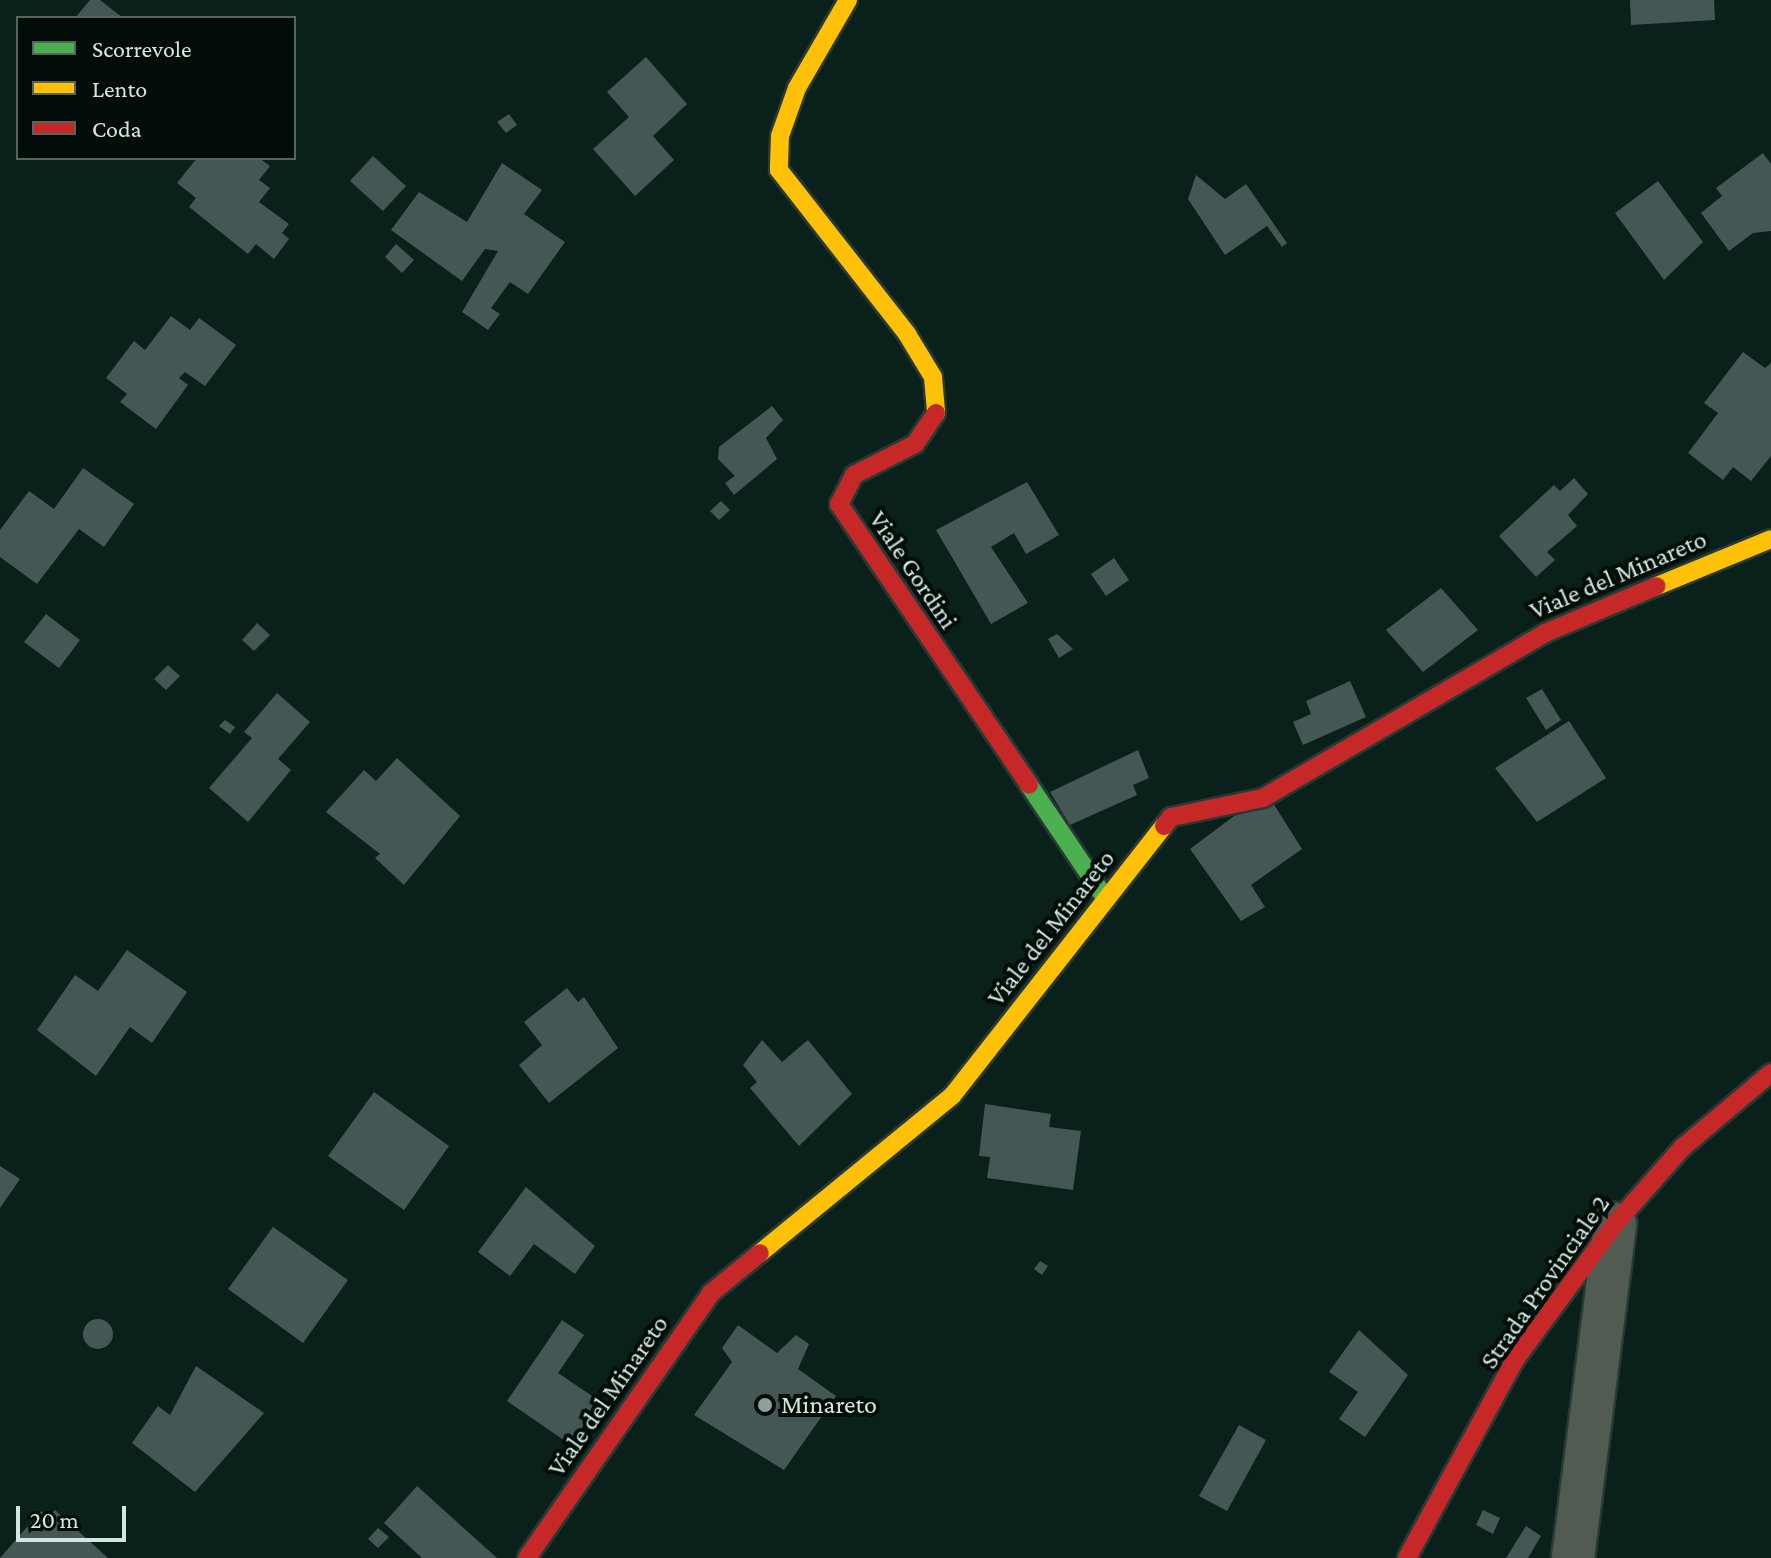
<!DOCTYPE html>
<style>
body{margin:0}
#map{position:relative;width:1771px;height:1558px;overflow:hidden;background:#0a201a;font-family:"Crimson Pro",serif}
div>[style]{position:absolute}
.building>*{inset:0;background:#455754}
.round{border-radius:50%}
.roads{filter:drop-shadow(2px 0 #283a35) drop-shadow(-2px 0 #283a35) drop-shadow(0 2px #283a35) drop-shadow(0 -2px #283a35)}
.street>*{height:42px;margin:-21px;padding:0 21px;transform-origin:21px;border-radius:21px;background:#515b52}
.fast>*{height:18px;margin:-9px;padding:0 9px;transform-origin:9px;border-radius:9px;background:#4caf50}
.slow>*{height:18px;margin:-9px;padding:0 9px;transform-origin:9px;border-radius:9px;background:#ffc107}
.jam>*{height:18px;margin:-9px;padding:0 9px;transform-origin:9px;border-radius:9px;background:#c62828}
.dots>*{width:22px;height:22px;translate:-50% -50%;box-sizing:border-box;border:4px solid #020d09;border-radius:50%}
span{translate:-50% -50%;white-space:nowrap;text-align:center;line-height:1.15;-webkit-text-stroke:8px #020d09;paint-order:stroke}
.street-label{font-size:26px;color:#d3e7df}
.poi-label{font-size:26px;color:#d3e7df}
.left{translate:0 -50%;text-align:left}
.legend{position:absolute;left:16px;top:16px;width:280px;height:144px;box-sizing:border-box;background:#020d09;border:2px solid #56645f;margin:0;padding:10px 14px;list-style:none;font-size:24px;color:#d3e7df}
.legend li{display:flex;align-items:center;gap:16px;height:40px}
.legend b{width:40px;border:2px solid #56645f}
.scale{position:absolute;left:16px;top:1506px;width:110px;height:36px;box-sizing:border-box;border:4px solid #d3e7df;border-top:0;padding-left:10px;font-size:24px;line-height:28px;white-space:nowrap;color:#d3e7df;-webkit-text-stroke:6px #020d09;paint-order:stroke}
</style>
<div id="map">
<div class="building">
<div style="clip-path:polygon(90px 0,100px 0,123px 18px,75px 18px)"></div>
<div style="clip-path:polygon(1630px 0,1714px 0,1715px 20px,1631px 25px)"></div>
<div style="clip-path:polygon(646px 57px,687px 104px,653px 136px,674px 160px,635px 196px,593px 149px,629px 117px,607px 92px)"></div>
<div style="clip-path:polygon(509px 114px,517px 125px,506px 133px,497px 122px)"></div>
<div style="clip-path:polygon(1763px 153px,1771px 164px,1771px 231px,1753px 233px,1729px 251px,1701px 213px,1722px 196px,1716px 188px)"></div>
<div style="clip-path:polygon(373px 156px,406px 186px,383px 211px,350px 181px)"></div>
<div style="clip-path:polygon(197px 158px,259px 158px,270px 166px,259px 180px,270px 188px,259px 202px,289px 224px,282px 233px,289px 239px,274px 259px,256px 244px,248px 254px,189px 207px,196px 198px,177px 183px)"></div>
<div style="clip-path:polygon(502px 163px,542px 190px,524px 214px,565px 242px,528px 294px,510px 282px,491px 308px,500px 314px,488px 330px,462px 312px,498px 251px,485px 249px,462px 281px,391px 230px,419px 192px,467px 222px)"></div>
<div style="clip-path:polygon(1196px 175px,1225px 199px,1246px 184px,1287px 243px,1282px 247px,1267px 226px,1225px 255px,1188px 199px)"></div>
<div style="clip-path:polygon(1658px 181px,1703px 242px,1664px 280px,1615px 213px)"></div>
<div style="clip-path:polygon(396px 244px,414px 260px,402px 273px,385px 257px)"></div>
<div style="clip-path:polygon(171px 316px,190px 330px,199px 318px,236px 345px,205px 386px,185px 372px,179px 378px,188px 385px,156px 429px,120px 402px,127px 394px,106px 378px,134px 341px,145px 350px)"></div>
<div style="clip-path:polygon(1743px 352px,1765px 368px,1771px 363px,1771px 456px,1751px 481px,1733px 467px,1723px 480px,1688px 453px,1718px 413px,1704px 403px)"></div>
<div style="clip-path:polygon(772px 406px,783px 420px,766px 438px,777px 459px,734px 495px,725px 483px,735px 476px,718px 459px,719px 447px)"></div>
<div style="clip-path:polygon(83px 468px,134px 504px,104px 547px,79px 529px,37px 584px,0 557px,0 530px,29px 491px,54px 509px)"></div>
<div style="clip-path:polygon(1574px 478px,1588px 494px,1568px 515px,1577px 526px,1547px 552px,1555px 560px,1536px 577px,1499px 536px,1554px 485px,1560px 491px)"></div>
<div style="clip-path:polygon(1027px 482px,1059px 535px,1026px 554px,1014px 533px,991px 547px,1028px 603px,991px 624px,936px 530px)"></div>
<div style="clip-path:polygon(721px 501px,730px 510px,719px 520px,710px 511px)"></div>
<div style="clip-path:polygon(1114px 558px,1129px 580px,1106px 596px,1091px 574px)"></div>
<div style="clip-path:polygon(1441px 588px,1478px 630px,1423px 672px,1386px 630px)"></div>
<div style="clip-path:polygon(46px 614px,80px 640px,59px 668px,24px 642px)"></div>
<div style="clip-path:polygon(257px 623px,270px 635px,254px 651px,242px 640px)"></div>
<div style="clip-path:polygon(1057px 634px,1073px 649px,1059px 658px,1048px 639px)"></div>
<div style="clip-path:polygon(168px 665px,180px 676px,166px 690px,154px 679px)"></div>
<div style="clip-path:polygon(1350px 681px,1366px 717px,1303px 745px,1293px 722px,1311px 714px,1306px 701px)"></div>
<div style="clip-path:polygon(1542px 689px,1561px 720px,1546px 730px,1526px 698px)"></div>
<div style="clip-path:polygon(277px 693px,310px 722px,278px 759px,291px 770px,248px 822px,209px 788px,252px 738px,244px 732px)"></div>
<div style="clip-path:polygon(225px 720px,235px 727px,230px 734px,219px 726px)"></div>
<div style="clip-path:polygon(1569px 721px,1606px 778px,1537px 822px,1495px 768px)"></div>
<div style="clip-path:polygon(1138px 750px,1149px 778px,1133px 785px,1137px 795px,1070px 825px,1050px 792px)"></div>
<div style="clip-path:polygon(397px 758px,460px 816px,404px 885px,375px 858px,380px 854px,326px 812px,364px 770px,376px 781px)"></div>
<div style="clip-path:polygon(1273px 803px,1302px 849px,1251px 885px,1265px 907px,1241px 921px,1190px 849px,1234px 816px)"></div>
<div style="clip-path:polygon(127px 950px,187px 992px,152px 1043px,130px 1027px,96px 1076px,37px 1030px,75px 975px,98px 991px)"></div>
<div style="clip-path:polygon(567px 988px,578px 1002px,584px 997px,618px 1048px,549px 1103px,519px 1065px,542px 1045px,524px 1022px)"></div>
<div style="clip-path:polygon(762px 1040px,782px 1062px,808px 1040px,852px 1094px,799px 1146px,750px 1088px,757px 1082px,743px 1065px)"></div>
<div style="clip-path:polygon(374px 1092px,449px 1146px,404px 1210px,328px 1156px)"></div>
<div style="clip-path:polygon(985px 1104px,1051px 1114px,1049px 1127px,1081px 1131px,1073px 1190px,987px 1178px,990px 1157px,979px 1156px)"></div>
<div style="clip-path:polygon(0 1166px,20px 1179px,0 1208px)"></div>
<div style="clip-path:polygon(526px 1187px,595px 1246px,575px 1274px,534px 1244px,510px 1276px,478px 1252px)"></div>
<div style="clip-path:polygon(273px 1227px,348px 1280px,303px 1343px,228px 1289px)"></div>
<div style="clip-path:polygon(1040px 1261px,1048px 1266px,1042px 1275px,1034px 1269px)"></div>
<div class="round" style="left:83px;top:1319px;width:30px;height:30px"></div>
<div style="clip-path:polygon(562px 1320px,584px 1335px,558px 1373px,604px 1404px,574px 1447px,507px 1401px)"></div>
<div style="clip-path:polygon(738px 1325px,777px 1353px,796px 1335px,809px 1344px,798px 1369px,836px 1396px,784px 1470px,694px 1415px,732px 1362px,722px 1348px)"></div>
<div style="clip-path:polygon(1359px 1330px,1408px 1375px,1365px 1437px,1339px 1419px,1358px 1392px,1329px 1372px)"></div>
<div style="clip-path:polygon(196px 1366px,264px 1413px,195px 1492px,132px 1443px,158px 1406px,170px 1415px)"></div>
<div style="clip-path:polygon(1239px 1425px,1266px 1440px,1227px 1511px,1199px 1496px)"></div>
<div style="clip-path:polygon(417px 1486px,497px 1558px,422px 1558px,384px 1523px)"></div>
<div style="clip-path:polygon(55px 1510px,108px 1558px,0 1558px,41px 1511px,48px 1518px)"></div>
<div style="clip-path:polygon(1483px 1510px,1500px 1518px,1493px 1534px,1476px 1525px)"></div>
<div style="clip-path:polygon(1526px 1526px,1541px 1536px,1528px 1558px,1506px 1558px)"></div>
<div style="clip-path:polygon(378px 1528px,389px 1537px,378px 1548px,368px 1539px)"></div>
</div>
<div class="roads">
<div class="street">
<div style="left:1573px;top:1558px;width:337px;rotate:-82.8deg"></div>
</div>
<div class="fast">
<div style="left:1029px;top:785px;width:138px;rotate:56deg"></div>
</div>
<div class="slow">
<div style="left:848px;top:0;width:102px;rotate:120.1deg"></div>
<div style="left:797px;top:88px;width:51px;rotate:109.5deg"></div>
<div style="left:780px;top:136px;width:34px;rotate:92deg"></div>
<div style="left:779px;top:170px;width:208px;rotate:52deg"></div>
<div style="left:907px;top:334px;width:50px;rotate:58.8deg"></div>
<div style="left:933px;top:377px;width:36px;rotate:85deg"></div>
<div style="left:1657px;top:586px;width:123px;rotate:-22.4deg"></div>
<div style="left:760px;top:1253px;width:248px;rotate:-39.3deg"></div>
<div style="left:952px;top:1096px;width:343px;rotate:-51.9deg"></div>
</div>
<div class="jam">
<div style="left:936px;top:413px;width:37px;rotate:124deg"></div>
<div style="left:915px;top:444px;width:68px;rotate:153.1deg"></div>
<div style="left:854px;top:475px;width:33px;rotate:117deg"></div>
<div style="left:839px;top:504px;width:339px;rotate:55.9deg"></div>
<div style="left:1164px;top:826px;width:11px;rotate:-52deg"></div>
<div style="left:1171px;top:817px;width:94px;rotate:-11.7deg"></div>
<div style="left:1263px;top:798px;width:327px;rotate:-30.3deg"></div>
<div style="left:1545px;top:633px;width:121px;rotate:-22.8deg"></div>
<div style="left:527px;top:1558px;width:323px;rotate:-55.2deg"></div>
<div style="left:711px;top:1293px;width:63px;rotate:-39.2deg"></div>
<div style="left:1407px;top:1558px;width:226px;rotate:-61.4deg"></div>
<div style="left:1515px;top:1360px;width:169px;rotate:-53.7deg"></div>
<div style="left:1615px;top:1224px;width:103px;rotate:-48.6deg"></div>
<div style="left:1683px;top:1147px;width:115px;rotate:-40.1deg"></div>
</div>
</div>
<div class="dots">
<div style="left:765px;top:1405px;background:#8da19a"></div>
</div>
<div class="street-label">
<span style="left:913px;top:570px;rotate:56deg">Viale Gordini</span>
<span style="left:1618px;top:575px;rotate:-23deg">Viale del Minareto</span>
<span style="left:1051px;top:928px;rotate:-52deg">Viale del Minareto</span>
<span style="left:1545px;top:1282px;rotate:-55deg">Strada Provinciale 2</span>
<span style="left:608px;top:1396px;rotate:-55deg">Viale del Minareto</span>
</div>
<div class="poi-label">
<span class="left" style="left:781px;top:1405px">Minareto</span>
</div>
<ul class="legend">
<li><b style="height:10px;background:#4caf50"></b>Scorrevole</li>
<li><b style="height:10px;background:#ffc107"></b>Lento</li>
<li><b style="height:10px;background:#c62828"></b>Coda</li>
</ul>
<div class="scale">20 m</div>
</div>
